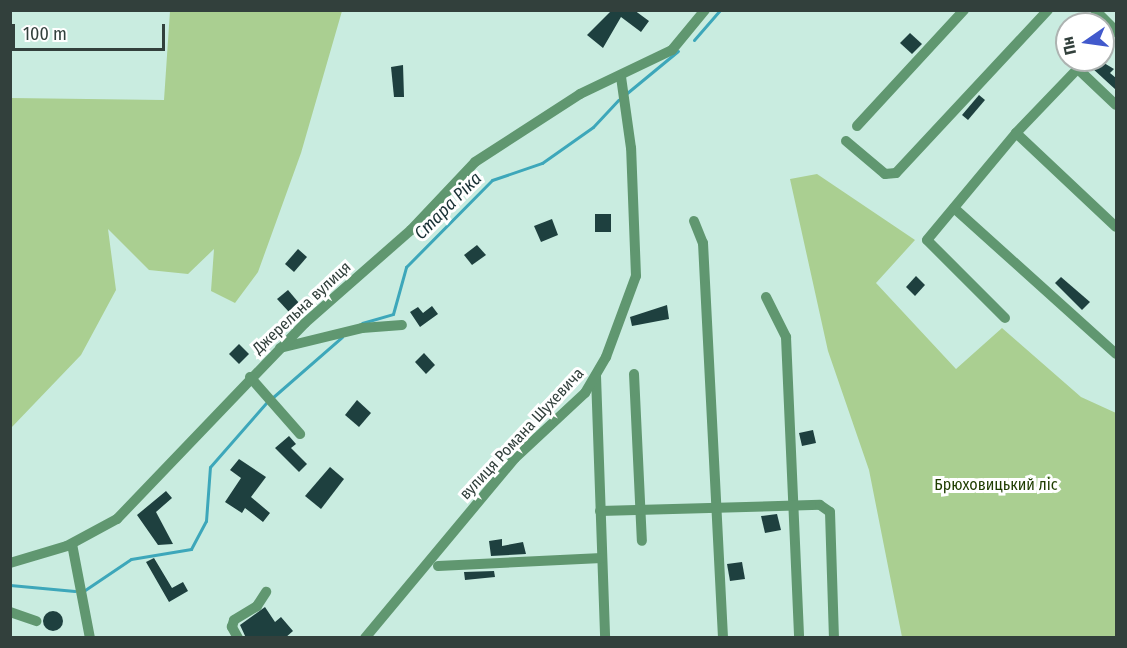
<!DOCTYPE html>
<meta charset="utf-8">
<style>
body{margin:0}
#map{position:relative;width:1127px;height:648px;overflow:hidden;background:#c9ece0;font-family:"Fira Sans Condensed",sans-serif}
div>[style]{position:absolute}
.green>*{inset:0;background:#aacf91}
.stream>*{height:3px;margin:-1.5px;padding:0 1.5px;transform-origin:1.5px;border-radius:1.5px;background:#3da7ba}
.building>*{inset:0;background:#1e403f}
.round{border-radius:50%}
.minor>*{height:10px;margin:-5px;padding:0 5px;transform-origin:5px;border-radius:5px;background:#609770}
span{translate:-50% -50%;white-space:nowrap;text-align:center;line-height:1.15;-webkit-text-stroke:6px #fff;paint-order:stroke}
.street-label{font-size:16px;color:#32403c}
.park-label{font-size:16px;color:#1f3d00}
.water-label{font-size:18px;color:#172f33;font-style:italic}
.frame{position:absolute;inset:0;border:12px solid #32403c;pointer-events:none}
.north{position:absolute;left:1055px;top:12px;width:60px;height:60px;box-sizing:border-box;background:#fff;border:2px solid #adb3b1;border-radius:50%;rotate:257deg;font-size:16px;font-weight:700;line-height:24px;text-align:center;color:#32403c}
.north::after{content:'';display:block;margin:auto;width:21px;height:27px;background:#4159cc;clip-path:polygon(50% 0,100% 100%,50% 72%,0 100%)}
.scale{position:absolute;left:12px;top:24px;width:153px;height:27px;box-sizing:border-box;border:3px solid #32403c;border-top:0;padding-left:8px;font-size:18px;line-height:21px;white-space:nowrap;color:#32403c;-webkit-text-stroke:4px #fff;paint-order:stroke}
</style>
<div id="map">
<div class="green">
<div style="clip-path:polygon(170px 11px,342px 11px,301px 153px,258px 272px,235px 303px,211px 291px,214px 249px,188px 274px,149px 270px,108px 229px,116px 290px,81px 355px,11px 428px,11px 98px,164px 100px)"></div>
<div style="clip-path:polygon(817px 174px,915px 240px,876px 283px,956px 369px,1002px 328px,1081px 397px,1116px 413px,1116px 637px,902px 637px,869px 470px,828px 351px,790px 179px)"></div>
</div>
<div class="stream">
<div style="left:694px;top:40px;width:40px;rotate:-49deg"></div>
<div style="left:627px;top:93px;width:66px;rotate:-39.5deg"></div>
<div style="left:362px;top:323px;width:32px;rotate:-16deg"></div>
<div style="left:393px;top:314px;width:49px;rotate:-74.5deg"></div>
<div style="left:406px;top:267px;width:122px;rotate:-45.3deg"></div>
<div style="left:492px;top:180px;width:53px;rotate:-18.8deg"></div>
<div style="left:542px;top:163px;width:62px;rotate:-35.2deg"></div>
<div style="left:593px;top:127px;width:37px;rotate:-47deg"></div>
<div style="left:272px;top:398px;width:93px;rotate:-41.1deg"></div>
<div style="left:10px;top:585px;width:65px;rotate:5.3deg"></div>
<div style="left:85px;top:590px;width:55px;rotate:-34deg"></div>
<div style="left:131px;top:559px;width:61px;rotate:-9.5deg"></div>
<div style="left:191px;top:549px;width:32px;rotate:-62deg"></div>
<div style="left:206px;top:521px;width:54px;rotate:-85.8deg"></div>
<div style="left:210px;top:467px;width:86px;rotate:-48.8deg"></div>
</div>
<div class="building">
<div style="clip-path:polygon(612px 10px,634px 10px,649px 21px,641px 32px,621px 17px,603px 48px,587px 35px)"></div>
<div style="clip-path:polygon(910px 33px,922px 44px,912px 54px,900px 43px)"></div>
<div style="clip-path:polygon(1099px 60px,1114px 69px,1110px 73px,1116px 78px,1116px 90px,1092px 68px)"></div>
<div style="clip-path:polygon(403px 65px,404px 97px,394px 97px,391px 67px)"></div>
<div style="clip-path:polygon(979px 95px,985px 100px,968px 120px,962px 115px)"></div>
<div style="clip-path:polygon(595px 214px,611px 214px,611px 232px,595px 232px)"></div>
<div style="clip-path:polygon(552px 219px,558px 235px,541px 242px,534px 226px)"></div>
<div style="clip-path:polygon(477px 245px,486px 255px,472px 265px,464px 255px)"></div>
<div style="clip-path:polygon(298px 249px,307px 257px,294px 272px,285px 264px)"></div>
<div style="clip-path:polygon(916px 276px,925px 285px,915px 296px,906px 287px)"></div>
<div style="clip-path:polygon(1061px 277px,1090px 302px,1082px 310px,1055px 283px)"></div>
<div style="clip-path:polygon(288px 290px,299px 303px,289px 312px,277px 299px)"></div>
<div style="clip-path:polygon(667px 305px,669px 319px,632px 326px,630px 317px)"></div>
<div style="clip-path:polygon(432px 306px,438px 314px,420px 327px,410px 312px,418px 307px,423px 313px)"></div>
<div style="clip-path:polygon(239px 344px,249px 354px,239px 364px,229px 354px)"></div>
<div style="clip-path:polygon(424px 353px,435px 365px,426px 374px,415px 362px)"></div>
<div style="clip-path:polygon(357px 400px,371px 413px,359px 427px,345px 415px)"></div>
<div style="clip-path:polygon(813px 430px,816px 443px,802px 446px,799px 433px)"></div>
<div style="clip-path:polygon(289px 436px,296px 444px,291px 448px,307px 464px,299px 472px,275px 448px)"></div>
<div style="clip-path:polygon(239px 459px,266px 477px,251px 497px,270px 513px,263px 522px,245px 508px,242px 513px,225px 502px,241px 478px,230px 470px)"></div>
<div style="clip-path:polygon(330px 467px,344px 479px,321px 509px,305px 496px)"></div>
<div style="clip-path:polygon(166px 491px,172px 498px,156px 512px,173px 544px,158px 545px,137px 515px)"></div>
<div style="clip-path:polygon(777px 514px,781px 530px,765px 533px,761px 516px)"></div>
<div style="clip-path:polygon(502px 539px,502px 546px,523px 542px,526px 554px,491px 556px,489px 541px)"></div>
<div style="clip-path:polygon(154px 558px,172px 588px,183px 582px,188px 591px,169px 602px,146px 562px)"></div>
<div style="clip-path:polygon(742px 562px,745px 579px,730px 581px,727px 564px)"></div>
<div style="clip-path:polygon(494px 571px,495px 577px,465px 580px,464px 572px)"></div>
<div style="clip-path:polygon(265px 607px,275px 622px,281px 617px,293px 631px,285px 638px,246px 638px,240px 625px)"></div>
<div class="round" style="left:43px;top:611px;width:20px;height:20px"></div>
</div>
<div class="minor">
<div style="left:1095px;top:10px;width:30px;rotate:45deg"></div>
<div style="left:1103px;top:42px;width:18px;rotate:-47deg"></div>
<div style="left:1078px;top:69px;width:52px;rotate:43.5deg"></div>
<div style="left:857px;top:126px;width:158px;rotate:-47.3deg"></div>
<div style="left:1016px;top:133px;width:137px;rotate:43.2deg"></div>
<div style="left:846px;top:141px;width:51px;rotate:40.2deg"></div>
<div style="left:885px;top:174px;width:11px;rotate:-5deg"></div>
<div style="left:896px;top:173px;width:223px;rotate:-47deg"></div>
<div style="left:954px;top:208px;width:218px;rotate:42deg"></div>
<div style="left:694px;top:221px;width:24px;rotate:68deg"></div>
<div style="left:703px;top:243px;width:396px;rotate:87.1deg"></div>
<div style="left:766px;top:297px;width:45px;rotate:63.4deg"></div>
<div style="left:786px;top:337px;width:301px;rotate:87.5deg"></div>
<div style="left:1005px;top:318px;width:110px;rotate:-135deg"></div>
<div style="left:927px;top:240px;width:139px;rotate:-50.2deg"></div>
<div style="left:1016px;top:133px;width:101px;rotate:-46.2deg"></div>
<div style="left:280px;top:348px;width:84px;rotate:-13.7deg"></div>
<div style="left:362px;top:328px;width:40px;rotate:-4.3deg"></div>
<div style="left:634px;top:374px;width:167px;rotate:87.3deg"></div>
<div style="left:596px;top:376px;width:262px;rotate:88deg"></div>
<div style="left:250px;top:377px;width:76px;rotate:48.7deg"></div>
<div style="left:600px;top:511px;width:220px;rotate:-1.6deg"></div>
<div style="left:820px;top:505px;width:12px;rotate:35deg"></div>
<div style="left:830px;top:512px;width:126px;rotate:88.2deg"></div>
<div style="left:72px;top:544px;width:96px;rotate:79.2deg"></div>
<div style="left:10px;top:563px;width:59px;rotate:-16.6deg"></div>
<div style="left:67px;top:546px;width:57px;rotate:-28.4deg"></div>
<div style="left:117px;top:519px;width:272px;rotate:-46.2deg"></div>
<div style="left:305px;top:323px;width:141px;rotate:-41.3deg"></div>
<div style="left:411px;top:230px;width:93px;rotate:-46.7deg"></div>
<div style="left:475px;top:162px;width:125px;rotate:-32.9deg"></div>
<div style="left:580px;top:94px;width:102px;rotate:-25.6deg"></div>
<div style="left:672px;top:50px;width:52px;rotate:-50.5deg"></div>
<div style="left:438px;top:566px;width:164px;rotate:-2.8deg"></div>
<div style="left:10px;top:612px;width:28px;rotate:19deg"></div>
<div style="left:238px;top:638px;width:13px;rotate:-119deg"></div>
<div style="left:232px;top:627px;width:7px;rotate:-74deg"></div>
<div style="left:234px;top:620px;width:27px;rotate:-31deg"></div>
<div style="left:257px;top:606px;width:17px;rotate:-57deg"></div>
<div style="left:365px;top:638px;width:234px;rotate:-50.2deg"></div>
<div style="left:515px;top:458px;width:96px;rotate:-42.9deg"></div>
<div style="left:585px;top:393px;width:42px;rotate:-59.7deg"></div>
<div style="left:606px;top:357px;width:86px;rotate:-69.7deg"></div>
<div style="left:636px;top:276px;width:128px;rotate:-92.2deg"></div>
<div style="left:631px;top:148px;width:72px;rotate:-98deg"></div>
</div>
<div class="street-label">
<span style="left:302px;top:308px;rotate:-43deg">Джерельна вулиця</span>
<span style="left:522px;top:434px;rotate:-47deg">вулиця Романа Шухевича</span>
</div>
<div class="park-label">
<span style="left:996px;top:485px">Брюховицький ліс</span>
</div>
<div class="water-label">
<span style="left:448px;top:206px;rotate:-45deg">Стара Ріка</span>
</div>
<div class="frame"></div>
<div class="north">Пн</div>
<div class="scale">100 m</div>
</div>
